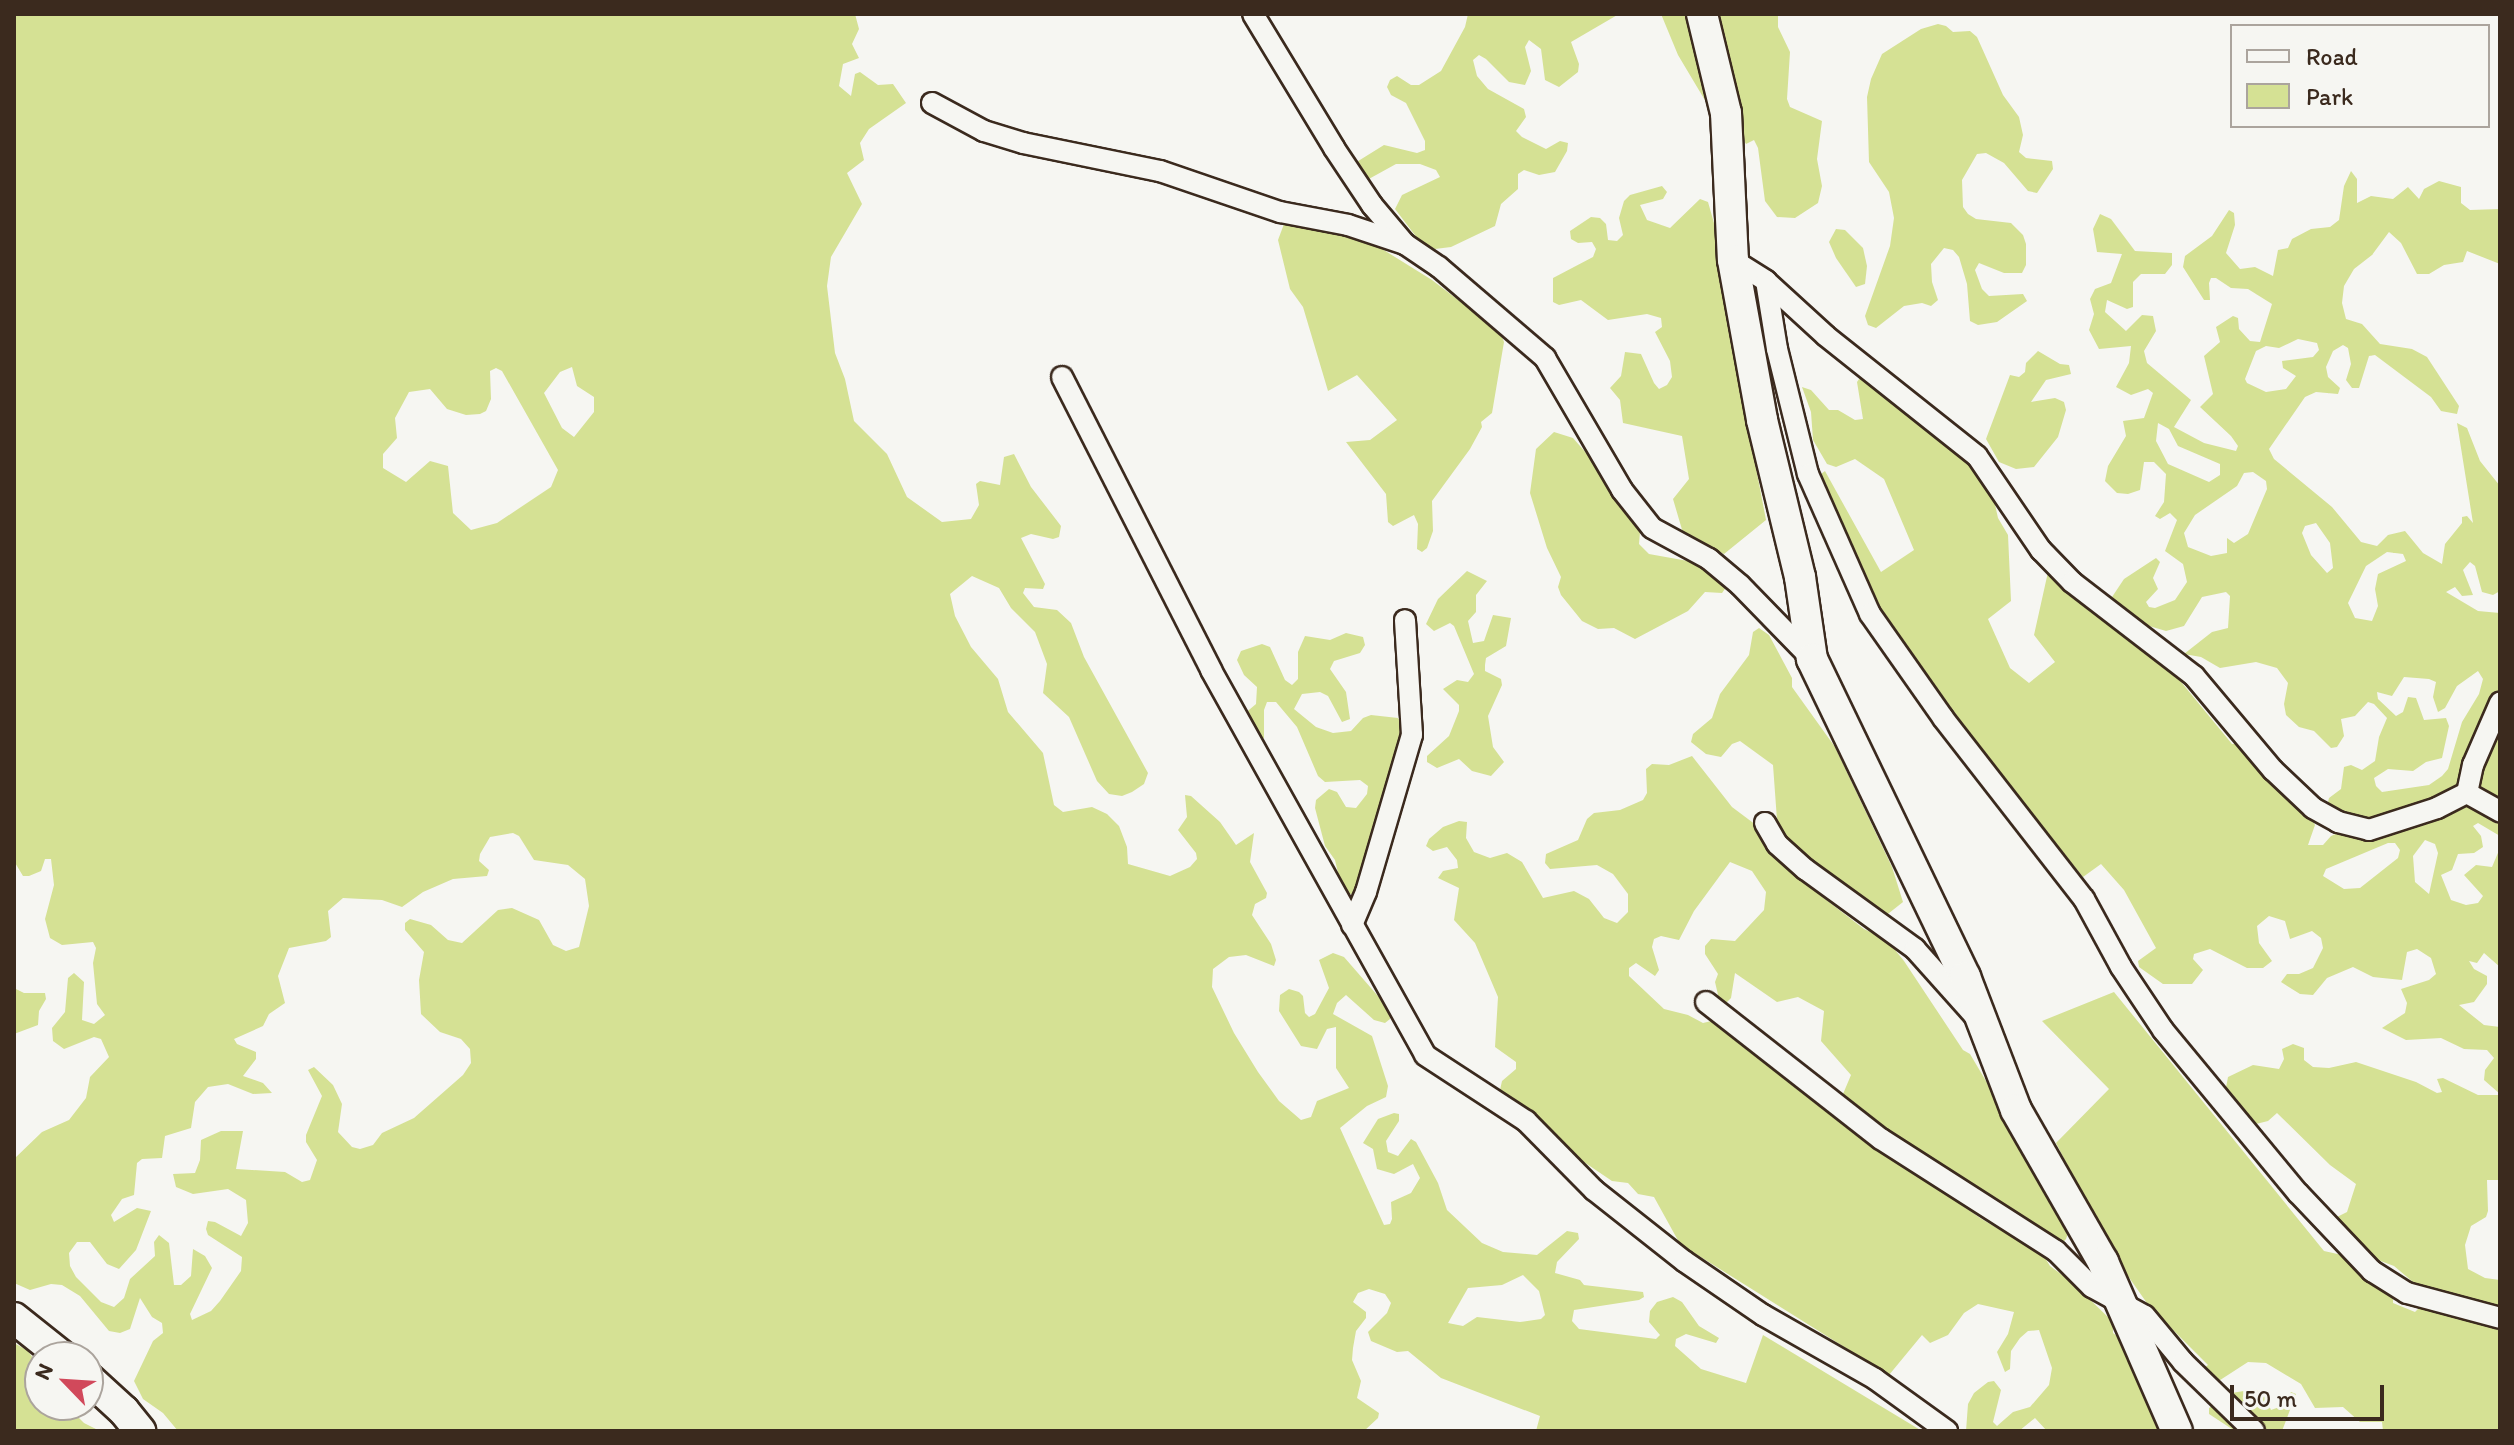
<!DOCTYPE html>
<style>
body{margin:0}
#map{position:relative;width:2514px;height:1445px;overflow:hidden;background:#f6f6f2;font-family:Itim,sans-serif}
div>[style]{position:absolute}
.green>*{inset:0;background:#d5e194}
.roads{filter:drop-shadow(2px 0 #3b2a1e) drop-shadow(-2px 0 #3b2a1e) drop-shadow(0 2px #3b2a1e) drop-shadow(0 -2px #3b2a1e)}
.street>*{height:20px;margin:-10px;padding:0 10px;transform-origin:10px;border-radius:10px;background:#f6f6f2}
.secondary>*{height:30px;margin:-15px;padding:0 15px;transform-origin:15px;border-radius:15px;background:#f6f6f2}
span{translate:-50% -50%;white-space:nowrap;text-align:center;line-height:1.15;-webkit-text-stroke:6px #f6f6f2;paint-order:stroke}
.frame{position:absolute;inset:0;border:16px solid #3b2a1e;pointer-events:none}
.legend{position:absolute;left:2230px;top:24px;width:260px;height:104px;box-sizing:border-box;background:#f6f6f2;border:2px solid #aba49d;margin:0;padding:10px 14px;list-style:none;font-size:24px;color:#3b2a1e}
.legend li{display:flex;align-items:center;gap:16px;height:40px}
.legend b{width:40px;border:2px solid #aba49d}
.north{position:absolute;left:24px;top:1341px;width:80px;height:80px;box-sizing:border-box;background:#f6f6f2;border:2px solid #aba49d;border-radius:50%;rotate:295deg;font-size:22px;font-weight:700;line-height:32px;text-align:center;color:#3b2a1e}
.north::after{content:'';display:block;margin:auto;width:28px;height:36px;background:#d1495b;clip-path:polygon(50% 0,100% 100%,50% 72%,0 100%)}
.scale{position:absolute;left:2230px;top:1385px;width:154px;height:36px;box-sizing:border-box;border:4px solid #3b2a1e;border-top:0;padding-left:10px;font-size:24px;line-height:28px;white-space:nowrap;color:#3b2a1e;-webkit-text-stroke:6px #f6f6f2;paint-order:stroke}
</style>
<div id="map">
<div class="green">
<div style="clip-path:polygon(evenodd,14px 14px,855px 14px,859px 29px,852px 44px,859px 58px,843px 64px,839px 86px,851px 96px,855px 74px,860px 72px,878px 85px,893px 84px,906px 103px,869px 129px,860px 143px,864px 160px,847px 173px,862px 204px,831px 257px,827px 286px,835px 353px,845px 379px,854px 421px,887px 454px,907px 497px,942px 522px,971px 519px,979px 505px,976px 484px,980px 481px,1000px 485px,1004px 457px,1014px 454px,1031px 487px,1061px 526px,1059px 537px,1053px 539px,1031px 534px,1021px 538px,1045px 584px,1043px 589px,1025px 588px,1023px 593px,1034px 607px,1057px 610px,1071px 623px,1084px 657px,1148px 773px,1144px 784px,1132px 792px,1122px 796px,1109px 794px,1097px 781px,1069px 717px,1043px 693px,1047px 664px,1035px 632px,1011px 608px,999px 588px,972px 576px,950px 594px,955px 616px,971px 647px,998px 679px,1008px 712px,1043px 753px,1054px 805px,1063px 812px,1092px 807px,1107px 814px,1119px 826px,1127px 847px,1128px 864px,1170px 876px,1190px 867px,1197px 859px,1196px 853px,1178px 830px,1187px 817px,1185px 795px,1191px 796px,1220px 822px,1236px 845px,1254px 833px,1250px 862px,1267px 893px,1266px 898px,1255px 904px,1252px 915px,1271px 944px,1276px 960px,1274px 966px,1246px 955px,1229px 957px,1213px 969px,1212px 987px,1234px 1033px,1258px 1072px,1279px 1101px,1301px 1120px,1311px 1117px,1317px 1101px,1349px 1088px,1336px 1068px,1336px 1027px,1327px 1029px,1317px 1049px,1301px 1046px,1279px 1011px,1280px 995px,1289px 989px,1299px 992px,1303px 996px,1305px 1013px,1309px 1017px,1315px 1014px,1329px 988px,1319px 960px,1333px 953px,1344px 957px,1384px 1003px,1390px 1013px,1390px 1019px,1385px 1023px,1374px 1020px,1346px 995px,1337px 1003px,1333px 1014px,1372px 1036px,1388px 1086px,1386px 1097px,1367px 1106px,1340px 1128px,1384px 1225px,1390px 1224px,1392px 1219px,1391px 1202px,1411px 1193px,1420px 1178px,1413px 1164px,1394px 1174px,1377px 1169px,1373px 1149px,1363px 1143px,1378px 1119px,1394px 1113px,1399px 1114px,1399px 1121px,1386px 1141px,1388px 1152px,1398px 1156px,1411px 1139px,1416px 1142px,1438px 1183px,1447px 1210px,1482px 1243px,1503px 1252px,1537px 1255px,1567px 1231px,1578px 1233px,1579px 1239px,1557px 1262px,1555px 1273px,1580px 1280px,1584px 1285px,1643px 1292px,1644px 1297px,1639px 1300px,1574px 1310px,1572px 1321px,1579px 1329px,1656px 1339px,1660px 1335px,1649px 1322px,1650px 1311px,1657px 1302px,1673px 1297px,1682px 1302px,1699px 1326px,1719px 1338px,1716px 1343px,1686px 1334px,1676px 1339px,1675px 1346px,1701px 1369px,1746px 1383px,1763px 1335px,1922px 1431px,1536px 1431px,1540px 1416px,1441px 1378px,1408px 1351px,1397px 1352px,1371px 1341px,1368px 1332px,1387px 1313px,1391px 1303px,1385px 1294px,1369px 1289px,1358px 1293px,1353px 1302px,1366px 1312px,1366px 1318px,1356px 1331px,1353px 1348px,1352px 1360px,1361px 1381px,1357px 1398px,1379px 1413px,1378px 1418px,1364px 1431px,178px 1431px,163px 1413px,143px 1399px,134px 1381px,153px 1341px,163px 1333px,162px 1323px,152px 1317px,140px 1298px,130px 1329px,120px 1333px,109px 1331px,80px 1296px,62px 1285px,51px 1284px,30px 1290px,14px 1283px,14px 1159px,42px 1132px,69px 1120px,86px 1098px,90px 1077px,109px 1057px,101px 1039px,94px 1037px,64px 1049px,53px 1041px,52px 1028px,65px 1012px,68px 978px,74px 973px,84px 982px,82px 1020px,94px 1024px,105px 1015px,97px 1004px,93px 963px,96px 948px,93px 942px,62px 945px,50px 938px,45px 919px,54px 885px,51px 859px,45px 859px,41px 871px,29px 876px,23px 876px,14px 861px,14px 14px,572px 367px,577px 386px,594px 397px,594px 412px,574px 437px,562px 428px,544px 393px,560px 372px,572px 367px,14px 14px,496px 368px,502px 371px,558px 470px,551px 487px,497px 523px,471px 530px,453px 513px,448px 466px,430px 461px,406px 482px,383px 468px,383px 454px,397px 438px,395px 418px,409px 392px,430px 389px,447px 409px,466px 415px,480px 414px,486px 411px,491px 399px,490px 371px,496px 368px,14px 14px,513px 833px,519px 836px,534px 860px,568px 865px,585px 879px,589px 906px,579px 947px,566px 951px,553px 945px,539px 920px,512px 908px,498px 910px,462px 943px,448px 940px,431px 925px,410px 919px,405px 923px,405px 930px,424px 952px,419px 980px,421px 1014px,440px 1032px,461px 1039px,470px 1049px,471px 1063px,463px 1075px,414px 1118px,382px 1133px,373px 1145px,360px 1149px,352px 1147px,338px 1132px,342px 1104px,333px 1085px,314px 1067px,308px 1070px,322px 1096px,306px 1135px,306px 1142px,317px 1160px,310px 1180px,302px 1182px,285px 1172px,236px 1169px,243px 1131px,221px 1131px,201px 1140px,200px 1160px,195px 1173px,173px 1174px,176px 1187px,193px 1194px,228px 1189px,246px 1200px,248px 1223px,241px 1236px,215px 1222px,208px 1221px,206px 1229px,208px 1235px,242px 1257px,241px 1271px,220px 1301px,211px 1311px,192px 1320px,190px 1314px,212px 1268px,205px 1256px,193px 1249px,191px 1276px,181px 1285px,174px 1285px,169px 1243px,159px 1235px,154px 1242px,155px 1256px,130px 1279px,124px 1298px,114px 1307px,101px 1302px,76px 1277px,70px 1266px,69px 1253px,77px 1242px,90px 1242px,107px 1264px,119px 1269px,136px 1250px,151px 1211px,137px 1208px,114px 1222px,111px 1215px,122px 1199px,134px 1195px,137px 1163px,142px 1159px,162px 1158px,165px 1136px,191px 1128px,195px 1102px,208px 1087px,228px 1084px,253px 1094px,272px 1093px,263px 1083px,243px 1076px,256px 1059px,256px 1052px,237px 1044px,234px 1039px,263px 1026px,269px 1014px,285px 1003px,278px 976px,289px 948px,326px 941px,331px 937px,328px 911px,343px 898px,382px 900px,402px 907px,423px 892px,453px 879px,487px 876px,489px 870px,479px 861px,480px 854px,490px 837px,513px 833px,14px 14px,1523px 1275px,1539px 1291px,1545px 1315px,1541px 1319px,1520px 1322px,1477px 1317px,1463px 1326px,1448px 1323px,1468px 1288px,1502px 1285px,1523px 1275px)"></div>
<div style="clip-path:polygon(1468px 14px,1619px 14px,1571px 42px,1579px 64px,1578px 72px,1559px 87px,1545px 80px,1541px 49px,1529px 40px,1525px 47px,1531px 71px,1525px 85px,1509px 82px,1486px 59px,1479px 55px,1473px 60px,1477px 76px,1488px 89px,1524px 109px,1526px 117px,1516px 131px,1522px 137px,1546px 149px,1560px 141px,1568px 143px,1567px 151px,1555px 172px,1539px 175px,1524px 170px,1518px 174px,1518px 189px,1501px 204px,1495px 226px,1451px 247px,1435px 249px,1421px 243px,1395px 209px,1402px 195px,1440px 177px,1436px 170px,1420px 164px,1396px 164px,1367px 180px,1355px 163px,1384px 145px,1417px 153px,1425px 150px,1425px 141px,1406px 103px,1391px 95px,1387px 87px,1390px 80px,1397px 76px,1411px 85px,1419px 85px,1441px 71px,1465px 27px)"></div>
<div style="clip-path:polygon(1661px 14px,1687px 14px,1714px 127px,1706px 102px,1678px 55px)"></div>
<div style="clip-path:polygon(1716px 14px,1778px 14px,1778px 27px,1790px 52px,1787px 99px,1790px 107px,1822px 121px,1817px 159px,1822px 186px,1818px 203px,1795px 218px,1777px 217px,1765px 201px,1758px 148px,1754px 140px,1746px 144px,1741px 136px)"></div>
<div style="clip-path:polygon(1938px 24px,1946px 26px,1953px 32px,1970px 31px,1977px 37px,2003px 95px,2019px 117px,2023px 135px,2019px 152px,2026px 158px,2052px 161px,2053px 169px,2037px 193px,2028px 191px,2004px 163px,1986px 153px,1977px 154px,1962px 180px,1963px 207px,1968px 214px,1976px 219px,2011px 223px,2023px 235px,2026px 244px,2026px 265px,2022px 273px,2004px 273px,1979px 263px,1975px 270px,1982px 289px,1989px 296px,2023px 294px,2027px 301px,1997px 322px,1978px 325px,1970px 321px,1967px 284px,1959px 257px,1953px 250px,1944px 248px,1931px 264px,1932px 282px,1938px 300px,1931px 306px,1922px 303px,1904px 306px,1876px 328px,1868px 325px,1865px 316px,1890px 246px,1894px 218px,1889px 192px,1869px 162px,1867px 97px,1871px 79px,1882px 54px,1921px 29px)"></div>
<div style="clip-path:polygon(evenodd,2351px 171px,2357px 179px,2357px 203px,2371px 196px,2393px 199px,2408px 187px,2419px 199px,2424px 189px,2439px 181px,2461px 187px,2461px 203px,2470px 210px,2500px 209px,2500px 264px,2467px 251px,2463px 262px,2444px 265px,2429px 274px,2417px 274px,2401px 243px,2389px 232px,2372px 255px,2354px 269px,2344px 286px,2342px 303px,2346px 319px,2362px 324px,2380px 344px,2412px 349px,2427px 357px,2459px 406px,2457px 414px,2441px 411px,2431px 397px,2375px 355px,2369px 356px,2359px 388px,2352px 388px,2346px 380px,2351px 364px,2348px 348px,2343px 345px,2333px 351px,2326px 367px,2328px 377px,2340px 388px,2338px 394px,2316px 392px,2305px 397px,2269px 449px,2274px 459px,2332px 507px,2361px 542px,2377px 546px,2388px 535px,2405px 531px,2423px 553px,2442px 564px,2445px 544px,2462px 523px,2462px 517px,2467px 516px,2473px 523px,2457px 423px,2467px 428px,2480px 461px,2500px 486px,2500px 591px,2493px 595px,2482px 592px,2475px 566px,2470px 562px,2463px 570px,2473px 595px,2462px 596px,2455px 587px,2446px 592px,2478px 611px,2500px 613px,2500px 798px,2494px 799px,2460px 778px,2457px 790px,2462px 806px,2475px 806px,2500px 819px,2500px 836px,2478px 823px,2473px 826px,2481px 836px,2483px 847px,2474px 853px,2458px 854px,2452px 870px,2441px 875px,2451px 900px,2466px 905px,2478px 903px,2483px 896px,2464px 875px,2476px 865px,2492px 867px,2500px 848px,2500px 967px,2484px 953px,2477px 963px,2469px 961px,2474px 969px,2487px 976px,2487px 984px,2474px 1002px,2459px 1005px,2484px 1025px,2500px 1027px,2500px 1094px,2484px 1080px,2485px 1070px,2494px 1058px,2487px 1050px,2464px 1049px,2441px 1038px,2406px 1040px,2382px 1028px,2405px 1013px,2407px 1003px,2401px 989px,2429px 980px,2436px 974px,2431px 958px,2417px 949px,2407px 952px,2402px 980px,2373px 977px,2353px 967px,2327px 978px,2313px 995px,2300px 994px,2281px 982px,2287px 974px,2299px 974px,2313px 968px,2323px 948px,2321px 938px,2312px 931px,2290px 939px,2285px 921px,2269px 916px,2257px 926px,2259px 943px,2272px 961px,2263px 968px,2247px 968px,2210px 949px,2194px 954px,2193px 959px,2203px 970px,2192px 984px,2163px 984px,2139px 967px,2138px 961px,2156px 948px,2124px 890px,2101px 864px,2083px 877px,2001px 776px,1879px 609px,1817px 477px,1825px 471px,1881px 572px,1914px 550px,1884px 479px,1855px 459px,1836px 467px,1827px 464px,1813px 440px,1811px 412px,1802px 387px,1811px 390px,1829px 410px,1838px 410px,1855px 420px,1863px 419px,1857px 382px,1864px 372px,1957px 449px,1994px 500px,1998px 518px,2008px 535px,2011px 601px,1988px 619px,2010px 668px,2029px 683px,2055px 662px,2034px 635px,2048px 572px,2177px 677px,2232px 744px,2243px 744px,2310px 816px,2315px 825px,2308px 845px,2323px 845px,2331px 836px,2347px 829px,2327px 806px,2329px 798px,2341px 789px,2344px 767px,2351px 765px,2362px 770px,2375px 761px,2379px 737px,2387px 718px,2374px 704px,2368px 702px,2355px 716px,2341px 719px,2344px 736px,2337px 747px,2331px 748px,2314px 731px,2299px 727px,2286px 715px,2284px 704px,2288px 683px,2277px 668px,2256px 662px,2220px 668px,2201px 657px,2184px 654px,2212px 632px,2228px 628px,2230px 596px,2226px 592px,2202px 597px,2184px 626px,2166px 631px,2129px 620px,2108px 603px,2124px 579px,2156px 558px,2160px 562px,2153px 578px,2158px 589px,2146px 602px,2149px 607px,2155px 608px,2175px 600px,2187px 582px,2183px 564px,2165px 551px,2177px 520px,2170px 513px,2160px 519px,2155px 516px,2164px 502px,2166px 474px,2154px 462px,2144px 462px,2140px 490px,2128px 494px,2117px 493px,2105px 481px,2108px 466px,2126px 436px,2123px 421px,2144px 418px,2153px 393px,2148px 389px,2131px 395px,2116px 387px,2129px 363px,2131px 346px,2099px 349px,2089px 330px,2094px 314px,2090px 299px,2095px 289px,2111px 283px,2122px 254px,2097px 252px,2093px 229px,2100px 214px,2111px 219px,2135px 251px,2172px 253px,2172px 265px,2165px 274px,2141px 274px,2133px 282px,2133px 307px,2127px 309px,2107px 300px,2105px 312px,2126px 331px,2142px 315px,2153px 316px,2156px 331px,2144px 351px,2147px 363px,2191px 400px,2174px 427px,2204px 443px,2236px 451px,2238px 446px,2231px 436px,2200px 407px,2213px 394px,2204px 356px,2220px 342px,2216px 327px,2233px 316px,2238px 318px,2239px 329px,2250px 341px,2260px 342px,2272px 304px,2248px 289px,2231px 288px,2216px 278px,2211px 278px,2209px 283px,2210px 300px,2204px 300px,2183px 267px,2185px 256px,2212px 236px,2229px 210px,2234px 213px,2235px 225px,2226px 253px,2240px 269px,2255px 267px,2273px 276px,2278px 250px,2288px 248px,2292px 239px,2311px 229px,2330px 227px,2339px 220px,2344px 186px,2351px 171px,2298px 339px,2317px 343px,2319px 350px,2313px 357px,2282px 361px,2283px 368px,2296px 376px,2286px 389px,2266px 392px,2247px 383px,2245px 379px,2256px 351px,2266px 346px,2279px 348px,2298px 339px,2351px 171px,2158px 423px,2169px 429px,2178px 446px,2220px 464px,2220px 475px,2209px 482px,2168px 464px,2156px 441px,2158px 423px,2351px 171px,2253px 472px,2266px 481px,2267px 489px,2248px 534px,2234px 543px,2227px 538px,2227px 553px,2211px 556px,2188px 547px,2184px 533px,2195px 515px,2237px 486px,2244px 473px,2253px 472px,2351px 171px,2316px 523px,2330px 543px,2333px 568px,2327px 573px,2311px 555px,2302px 533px,2305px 526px,2316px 523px,2351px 171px,2387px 552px,2403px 554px,2406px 561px,2378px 574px,2375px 589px,2378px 606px,2372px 621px,2355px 618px,2348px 603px,2366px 566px,2387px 552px,2351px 171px,2478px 671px,2483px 679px,2479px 694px,2462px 722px,2448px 769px,2442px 776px,2429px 785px,2382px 792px,2376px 786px,2374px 778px,2388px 769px,2413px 771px,2426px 762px,2442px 758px,2449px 726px,2446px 718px,2424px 720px,2416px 698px,2408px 697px,2403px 712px,2396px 716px,2378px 699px,2377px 692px,2392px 696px,2404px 677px,2429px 679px,2436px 682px,2433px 697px,2438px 712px,2445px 708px,2457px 686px,2478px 671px,2351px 171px,2425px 840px,2435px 844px,2438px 853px,2429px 894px,2415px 882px,2413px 856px,2425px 840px,2351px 171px,2388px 843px,2395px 843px,2400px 850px,2398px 858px,2360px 888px,2344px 889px,2323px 876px,2326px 869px,2388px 843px)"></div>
<div style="clip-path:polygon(1662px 186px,1667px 192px,1663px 199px,1640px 205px,1647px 220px,1670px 228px,1700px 199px,1708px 202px,1724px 258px,1739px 379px,1766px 520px,1724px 554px,1683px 533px,1673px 499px,1689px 479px,1682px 436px,1623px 423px,1620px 400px,1610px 388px,1621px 376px,1625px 352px,1641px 354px,1654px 383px,1659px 389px,1667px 385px,1672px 377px,1670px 361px,1655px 332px,1662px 327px,1661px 318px,1647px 314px,1608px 320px,1581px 300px,1559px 305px,1553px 302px,1553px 278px,1593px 257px,1596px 249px,1592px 242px,1578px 243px,1571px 239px,1570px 231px,1591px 217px,1600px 218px,1606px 224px,1608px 240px,1617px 241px,1623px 235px,1619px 218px,1624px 201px,1630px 195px)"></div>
<div style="clip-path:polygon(1284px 224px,1358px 234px,1432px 280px,1500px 332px,1504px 342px,1492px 413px,1481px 422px,1482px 427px,1470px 449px,1432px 501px,1433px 531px,1427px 548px,1422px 552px,1417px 549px,1418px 524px,1414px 515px,1393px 526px,1388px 522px,1386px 494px,1346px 442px,1370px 440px,1397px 420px,1357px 375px,1328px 391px,1303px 307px,1290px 289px,1278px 240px)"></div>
<div style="clip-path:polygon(1836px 229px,1845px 230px,1863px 248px,1867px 266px,1865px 284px,1856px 287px,1836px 258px,1829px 242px)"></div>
<div style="clip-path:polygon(2038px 351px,2060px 364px,2069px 365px,2071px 374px,2046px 380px,2031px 402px,2055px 398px,2064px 402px,2066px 410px,2058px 437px,2034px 467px,2016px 469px,1999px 462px,1986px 439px,2010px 375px,2019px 377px,2025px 372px,2026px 363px)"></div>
<div style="clip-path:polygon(1554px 432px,1573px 438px,1594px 462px,1640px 532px,1639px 544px,1649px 554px,1699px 563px,1727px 586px,1722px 593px,1705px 592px,1688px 611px,1635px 639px,1614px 628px,1598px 629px,1582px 621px,1561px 595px,1558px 587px,1561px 577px,1547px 548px,1530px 493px,1536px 449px)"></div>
<div style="clip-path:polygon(1467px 571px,1487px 581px,1476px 595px,1476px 612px,1468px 621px,1473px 643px,1484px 641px,1493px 615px,1511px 618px,1506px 646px,1486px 658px,1485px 665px,1485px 671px,1501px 679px,1502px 685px,1488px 716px,1493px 747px,1504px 762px,1491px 776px,1472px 771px,1459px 759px,1437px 768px,1427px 762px,1427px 756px,1449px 736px,1459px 711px,1459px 705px,1443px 689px,1457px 680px,1468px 682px,1474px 674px,1454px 626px,1450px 623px,1434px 631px,1426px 624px,1438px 599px)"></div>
<div style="clip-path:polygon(1759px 628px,1769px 635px,1792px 678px,1792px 687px,1835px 747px,1892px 867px,1903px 902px,1879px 921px,1814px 885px,1825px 899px,1864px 929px,1887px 940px,1904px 961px,1963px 1050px,1970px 1054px,2071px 1225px,2066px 1239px,2061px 1245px,1872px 1124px,1843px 1094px,1851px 1075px,1821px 1041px,1824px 1011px,1798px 997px,1777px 1002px,1735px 973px,1731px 998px,1726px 1003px,1719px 999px,1715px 982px,1718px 974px,1705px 954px,1705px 946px,1711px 939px,1735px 941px,1764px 910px,1766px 892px,1752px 871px,1730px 862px,1694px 911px,1679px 940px,1661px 936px,1654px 939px,1652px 947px,1659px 970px,1655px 976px,1636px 963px,1629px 968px,1629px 976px,1664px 1009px,1688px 1015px,1703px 1023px,1720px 1019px,1866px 1136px,1980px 1218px,2044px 1256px,2050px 1266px,2073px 1283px,2113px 1322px,2113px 1333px,2126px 1343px,2150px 1395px,2159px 1431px,2047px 1431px,2035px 1418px,2019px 1431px,1966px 1431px,1968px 1404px,1974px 1393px,1988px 1382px,1994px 1381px,2001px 1390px,1993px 1422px,1997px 1426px,2013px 1412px,2030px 1407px,2049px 1385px,2052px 1368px,2039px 1330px,2028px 1331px,2020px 1338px,2011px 1351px,2010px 1369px,2005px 1372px,1997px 1352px,2008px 1334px,2014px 1312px,1978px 1304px,1964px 1313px,1948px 1335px,1930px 1343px,1922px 1335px,1889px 1375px,1680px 1244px,1654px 1197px,1638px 1194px,1628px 1183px,1612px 1181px,1578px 1158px,1531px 1115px,1504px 1097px,1500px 1090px,1502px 1081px,1516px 1069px,1516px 1062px,1495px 1047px,1498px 997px,1475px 943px,1454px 920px,1459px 888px,1438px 878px,1443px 871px,1458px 868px,1457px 860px,1447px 847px,1433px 851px,1426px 846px,1429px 839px,1443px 827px,1459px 821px,1467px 822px,1466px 838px,1474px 852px,1490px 858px,1507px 853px,1522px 862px,1543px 898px,1574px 891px,1589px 899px,1604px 918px,1617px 923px,1628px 912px,1628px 894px,1613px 874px,1597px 865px,1550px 869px,1545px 863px,1546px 854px,1578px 840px,1587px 819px,1594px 813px,1620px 810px,1643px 800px,1647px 793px,1646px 769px,1652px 764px,1669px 765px,1692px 756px,1732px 807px,1796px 855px,1777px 820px,1773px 765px,1740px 741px,1732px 744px,1721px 757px,1706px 754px,1691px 742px,1693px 734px,1712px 718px,1720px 694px,1749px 655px,1753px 632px)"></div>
<div style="clip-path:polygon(1346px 633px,1363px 637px,1365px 645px,1360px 653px,1334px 661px,1330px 669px,1346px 692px,1350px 719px,1342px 722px,1328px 696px,1320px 692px,1302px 694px,1294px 709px,1316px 727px,1333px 733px,1351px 731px,1363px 718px,1371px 715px,1398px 718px,1403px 726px,1402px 746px,1355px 894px,1346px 894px,1341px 886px,1335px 860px,1325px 846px,1315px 808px,1316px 800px,1329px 789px,1337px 792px,1346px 807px,1356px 808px,1367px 794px,1368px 786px,1360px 780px,1325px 782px,1318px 776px,1297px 727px,1276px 702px,1267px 702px,1264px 710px,1264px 738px,1255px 739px,1243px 715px,1256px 704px,1257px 687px,1244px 675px,1237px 660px,1241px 651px,1262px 644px,1270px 647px,1285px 680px,1292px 685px,1298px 679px,1298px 652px,1305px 636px,1330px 640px)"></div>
<div style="clip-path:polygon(14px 988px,24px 993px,45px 993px,46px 999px,39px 1011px,38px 1025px,14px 1034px)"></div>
<div style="clip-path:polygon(2114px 992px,2324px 1251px,2351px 1257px,2393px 1293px,2393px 1303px,2415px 1312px,2423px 1304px,2419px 1287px,2394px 1266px,2378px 1260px,2353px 1243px,2331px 1220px,2347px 1212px,2356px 1184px,2330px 1165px,2277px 1113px,2268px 1121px,2252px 1125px,2225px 1093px,2228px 1077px,2253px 1065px,2279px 1069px,2284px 1059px,2282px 1049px,2293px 1044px,2304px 1048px,2304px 1060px,2313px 1067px,2329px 1068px,2356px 1062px,2416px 1082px,2437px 1093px,2442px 1092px,2437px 1079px,2443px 1078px,2478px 1095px,2500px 1095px,2500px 1180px,2487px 1180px,2488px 1211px,2486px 1217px,2471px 1226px,2465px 1245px,2468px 1269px,2485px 1278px,2500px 1280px,2500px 1431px,2383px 1431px,2382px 1422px,2360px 1422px,2343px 1407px,2315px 1408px,2301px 1384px,2266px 1363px,2248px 1362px,2214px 1384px,2199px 1371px,2208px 1365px,2149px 1306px,2114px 1256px,2056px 1143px,2109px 1089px,2042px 1021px)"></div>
<div style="clip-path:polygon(14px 1343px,27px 1350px,40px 1367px,40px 1405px,66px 1405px,84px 1423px,98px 1430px,118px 1431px,14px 1431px)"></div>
<div style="clip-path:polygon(2255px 1389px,2265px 1396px,2271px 1410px,2282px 1406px,2291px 1392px,2296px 1394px,2282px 1431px,2235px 1431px,2209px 1414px,2209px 1408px,2232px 1393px)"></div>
</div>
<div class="roads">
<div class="street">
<div style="left:1253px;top:14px;width:157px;rotate:58.8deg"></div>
<div style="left:1334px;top:148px;width:69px;rotate:56.3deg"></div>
<div style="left:1372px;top:205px;width:51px;rotate:49.8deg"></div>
<div style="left:1405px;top:244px;width:41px;rotate:34.1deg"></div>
<div style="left:1439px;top:267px;width:140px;rotate:40.6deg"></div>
<div style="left:1545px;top:358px;width:153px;rotate:59.7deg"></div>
<div style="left:1622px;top:490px;width:48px;rotate:51.7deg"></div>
<div style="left:1652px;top:528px;width:65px;rotate:28.5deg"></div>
<div style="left:1709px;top:559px;width:40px;rotate:40deg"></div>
<div style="left:1740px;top:585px;width:103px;rotate:45.8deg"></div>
<div style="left:932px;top:103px;width:59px;rotate:28.3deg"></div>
<div style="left:984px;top:131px;width:41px;rotate:17.1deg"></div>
<div style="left:1023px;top:143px;width:140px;rotate:11.6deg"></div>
<div style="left:1160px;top:171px;width:127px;rotate:18.9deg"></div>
<div style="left:1280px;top:212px;width:69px;rotate:10.8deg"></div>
<div style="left:1348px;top:225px;width:60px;rotate:18.4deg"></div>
<div style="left:1733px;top:260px;width:39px;rotate:32deg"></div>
<div style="left:1766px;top:281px;width:81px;rotate:42.5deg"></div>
<div style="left:1826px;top:336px;width:193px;rotate:38.5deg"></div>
<div style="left:1977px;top:456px;width:114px;rotate:55.8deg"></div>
<div style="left:2041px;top:550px;width:45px;rotate:45.9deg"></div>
<div style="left:2072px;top:582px;width:154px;rotate:37.6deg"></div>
<div style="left:2194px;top:676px;width:123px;rotate:50deg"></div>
<div style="left:2273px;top:770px;width:55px;rotate:43.5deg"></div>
<div style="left:2313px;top:808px;width:29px;rotate:29deg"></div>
<div style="left:2338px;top:822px;width:32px;rotate:14deg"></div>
<div style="left:2369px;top:830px;width:71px;rotate:-17.9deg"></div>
<div style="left:2437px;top:808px;width:34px;rotate:-27deg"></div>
<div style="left:2467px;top:793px;width:29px;rotate:-78deg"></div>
<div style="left:2473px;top:765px;width:68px;rotate:-66.5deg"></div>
<div style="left:1766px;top:281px;width:69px;rotate:80.8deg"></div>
<div style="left:1777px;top:349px;width:129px;rotate:76.1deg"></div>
<div style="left:1808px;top:474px;width:153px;rotate:66.1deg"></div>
<div style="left:1870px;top:614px;width:127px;rotate:54.9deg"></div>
<div style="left:1943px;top:718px;width:229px;rotate:52.1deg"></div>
<div style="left:2084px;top:899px;width:77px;rotate:61.4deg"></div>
<div style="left:2121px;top:967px;width:76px;rotate:56.3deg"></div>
<div style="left:2163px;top:1030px;width:212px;rotate:50.4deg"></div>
<div style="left:2298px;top:1193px;width:108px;rotate:46.5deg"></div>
<div style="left:2372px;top:1271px;width:41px;rotate:32.2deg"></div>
<div style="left:2407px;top:1293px;width:96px;rotate:15deg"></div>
<div style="left:1062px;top:377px;width:329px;rotate:63deg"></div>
<div style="left:1211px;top:670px;width:440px;rotate:60.9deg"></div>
<div style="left:1425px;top:1055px;width:121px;rotate:33.2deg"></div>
<div style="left:1526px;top:1121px;width:97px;rotate:45.4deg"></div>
<div style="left:1594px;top:1190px;width:115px;rotate:38.3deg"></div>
<div style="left:1684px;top:1261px;width:96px;rotate:34.4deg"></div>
<div style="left:1763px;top:1315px;width:129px;rotate:29.7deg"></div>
<div style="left:1875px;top:1379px;width:89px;rotate:35.8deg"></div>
<div style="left:2467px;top:793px;width:38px;rotate:29deg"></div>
<div style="left:1765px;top:823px;width:24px;rotate:60deg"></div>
<div style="left:1777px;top:844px;width:38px;rotate:42deg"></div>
<div style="left:1805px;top:869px;width:136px;rotate:36deg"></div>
<div style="left:1915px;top:949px;width:89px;rotate:48.2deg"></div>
<div style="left:1352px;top:925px;width:36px;rotate:-67deg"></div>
<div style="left:1366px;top:892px;width:164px;rotate:-73.7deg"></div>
<div style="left:1412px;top:735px;width:115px;rotate:-93.5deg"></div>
<div style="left:1706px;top:1002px;width:222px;rotate:38.1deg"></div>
<div style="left:1881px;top:1139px;width:208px;rotate:32.6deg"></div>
<div style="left:2056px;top:1251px;width:51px;rotate:45deg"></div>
<div style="left:2092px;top:1287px;width:60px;rotate:28.7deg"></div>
<div style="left:2145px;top:1316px;width:60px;rotate:50.4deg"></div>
<div style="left:2183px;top:1362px;width:99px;rotate:44.2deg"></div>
</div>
<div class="secondary">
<div style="left:1702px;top:14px;width:102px;rotate:76.4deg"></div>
<div style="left:1726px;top:113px;width:147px;rotate:87.3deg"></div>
<div style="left:1733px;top:260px;width:163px;rotate:79.7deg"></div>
<div style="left:1762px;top:420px;width:162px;rotate:76.4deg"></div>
<div style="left:1800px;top:577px;width:83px;rotate:81.7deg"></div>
<div style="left:1812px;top:659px;width:353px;rotate:64.3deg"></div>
<div style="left:1965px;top:977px;width:142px;rotate:69deg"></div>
<div style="left:2016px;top:1110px;width:175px;rotate:60.2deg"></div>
<div style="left:2103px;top:1262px;width:184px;rotate:66.4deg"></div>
<div style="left:14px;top:1318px;width:63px;rotate:38.5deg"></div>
<div style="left:88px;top:1378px;width:49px;rotate:42.5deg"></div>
<div style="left:124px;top:1411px;width:26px;rotate:51deg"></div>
</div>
</div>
<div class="frame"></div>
<ul class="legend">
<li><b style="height:10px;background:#f6f6f2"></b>Road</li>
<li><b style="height:22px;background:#d5e194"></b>Park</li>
</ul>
<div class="north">N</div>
<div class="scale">50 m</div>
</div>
